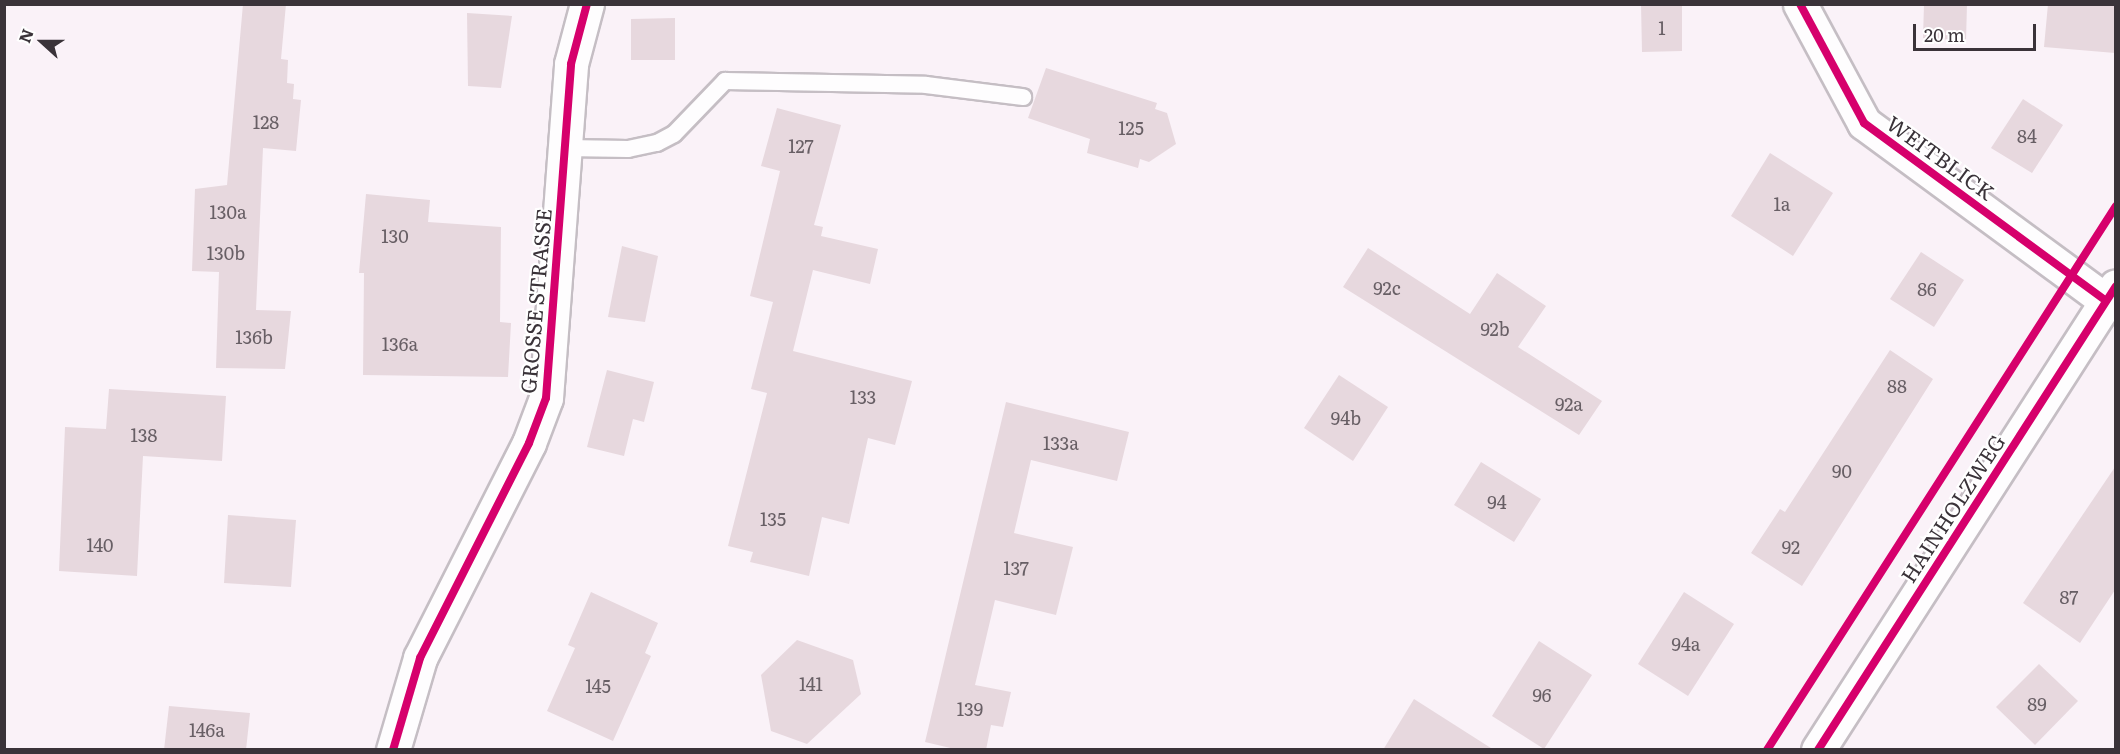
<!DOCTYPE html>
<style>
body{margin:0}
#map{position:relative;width:2120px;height:754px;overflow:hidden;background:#faf2f8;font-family:Literata,serif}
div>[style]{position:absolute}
.building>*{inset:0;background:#e7d8de}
.roads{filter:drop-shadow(2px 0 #c5bec4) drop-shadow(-2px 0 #c5bec4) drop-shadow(0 2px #c5bec4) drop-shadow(0 -2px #c5bec4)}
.service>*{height:16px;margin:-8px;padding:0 8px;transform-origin:8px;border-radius:8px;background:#fefdfe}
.minor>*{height:33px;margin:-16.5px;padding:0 16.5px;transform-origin:16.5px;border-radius:16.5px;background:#fefdfe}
.tertiary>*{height:33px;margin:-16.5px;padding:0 16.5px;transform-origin:16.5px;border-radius:16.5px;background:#fefdfe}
.cycleway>*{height:8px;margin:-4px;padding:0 4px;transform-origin:4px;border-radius:4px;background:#d6006c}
span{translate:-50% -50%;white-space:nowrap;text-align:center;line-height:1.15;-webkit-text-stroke:4.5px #fff;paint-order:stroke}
.number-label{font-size:18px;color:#685f65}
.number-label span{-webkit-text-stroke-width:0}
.street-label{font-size:21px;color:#3a3339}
.frame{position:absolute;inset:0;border:6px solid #3a3339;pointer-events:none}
.north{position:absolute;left:12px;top:12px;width:60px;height:60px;-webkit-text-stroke:4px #fff;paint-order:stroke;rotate:291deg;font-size:16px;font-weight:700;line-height:24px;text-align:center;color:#3a3339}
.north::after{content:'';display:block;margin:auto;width:21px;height:27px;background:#3a3339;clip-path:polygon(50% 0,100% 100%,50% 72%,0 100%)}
.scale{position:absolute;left:1913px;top:24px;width:123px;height:27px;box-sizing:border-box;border:3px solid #3a3339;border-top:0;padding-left:8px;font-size:18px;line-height:21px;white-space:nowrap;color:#3a3339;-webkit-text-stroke:4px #fff;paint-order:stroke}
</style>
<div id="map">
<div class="building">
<div style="clip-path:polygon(243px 4px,286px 4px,281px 59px,288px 60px,287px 83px,294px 84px,293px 99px,301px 100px,296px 151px,263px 148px,256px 310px,291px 311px,285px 369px,216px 368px,219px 272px,192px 271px,195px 189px,227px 185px)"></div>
<div style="clip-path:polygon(1641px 4px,1682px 4px,1682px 51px,1642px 52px)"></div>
<div style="clip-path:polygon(1924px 4px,1967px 4px,1966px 41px,1923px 38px)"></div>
<div style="clip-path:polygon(2048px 4px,2115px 4px,2115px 53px,2044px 47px)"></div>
<div style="clip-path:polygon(467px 13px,512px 16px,501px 88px,468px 86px)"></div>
<div style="clip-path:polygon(675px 18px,675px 60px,631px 60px,631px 19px)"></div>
<div style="clip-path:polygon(1046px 68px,1157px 103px,1155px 109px,1167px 113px,1176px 144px,1149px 162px,1140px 159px,1138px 168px,1087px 153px,1090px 139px,1028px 118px)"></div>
<div style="clip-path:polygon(2023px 99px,2063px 125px,2032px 173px,1991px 148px)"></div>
<div style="clip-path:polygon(777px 108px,841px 125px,814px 225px,823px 227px,821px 236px,878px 249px,870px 284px,813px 270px,793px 351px,912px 381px,895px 445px,868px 438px,849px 524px,822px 517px,809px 576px,750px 562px,753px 552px,728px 546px,767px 393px,751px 389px,773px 302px,750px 296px,780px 171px,761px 166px)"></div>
<div style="clip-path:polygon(1770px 153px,1833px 193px,1793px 256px,1731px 216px)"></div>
<div style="clip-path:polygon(366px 194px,430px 200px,428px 222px,501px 227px,500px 322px,511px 323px,508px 377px,363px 375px,364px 273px,359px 273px)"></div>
<div style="clip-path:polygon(622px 246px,658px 256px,645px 322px,608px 317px)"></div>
<div style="clip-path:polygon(1368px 248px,1470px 314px,1497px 273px,1546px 306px,1518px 347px,1602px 401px,1579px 435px,1343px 287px)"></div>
<div style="clip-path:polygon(1921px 252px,1964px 280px,1934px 327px,1890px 299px)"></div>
<div style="clip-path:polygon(1890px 350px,1933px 379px,1802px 586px,1751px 553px,1780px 509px,1785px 512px)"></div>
<div style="clip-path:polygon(607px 370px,654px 382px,644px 422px,633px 419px,624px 456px,587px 447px)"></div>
<div style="clip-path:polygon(1339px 375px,1388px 407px,1353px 461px,1304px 428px)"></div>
<div style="clip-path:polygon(109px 389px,226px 396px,222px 461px,143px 456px,137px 576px,59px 571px,65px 427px,106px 429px)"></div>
<div style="clip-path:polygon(1006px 402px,1129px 432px,1117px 481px,1031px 460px,1014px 533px,1073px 547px,1056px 615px,995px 600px,975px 685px,1011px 692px,1003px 727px,991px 725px,986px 750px,959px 750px,925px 742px)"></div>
<div style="clip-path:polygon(1481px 462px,1541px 499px,1514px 542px,1454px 505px)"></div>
<div style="clip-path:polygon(2115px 467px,2115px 590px,2080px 643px,2023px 603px)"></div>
<div style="clip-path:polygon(228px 515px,296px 520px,291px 587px,224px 583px)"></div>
<div style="clip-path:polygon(591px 592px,658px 623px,645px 653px,651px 656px,613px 741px,547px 711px,575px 648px,568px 645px)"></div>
<div style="clip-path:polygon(1684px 592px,1734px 624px,1688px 696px,1638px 664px)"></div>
<div style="clip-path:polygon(797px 640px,853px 660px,861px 694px,807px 744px,771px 731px,761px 675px)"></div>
<div style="clip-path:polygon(1539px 641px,1592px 675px,1544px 749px,1492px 716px)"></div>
<div style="clip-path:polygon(2039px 664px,2078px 701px,2035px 745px,1996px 707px)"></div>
<div style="clip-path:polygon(1414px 699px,1494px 750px,1383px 750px)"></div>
<div style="clip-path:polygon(169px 706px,250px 713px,246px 750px,164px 750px)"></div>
</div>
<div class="roads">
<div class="service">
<div style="left:566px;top:148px;width:62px;rotate:0.9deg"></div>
<div style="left:628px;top:149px;width:30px;rotate:-12deg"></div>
<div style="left:657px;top:143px;width:19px;rotate:-28deg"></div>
<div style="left:674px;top:134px;width:74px;rotate:-46.1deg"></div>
<div style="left:725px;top:81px;width:201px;rotate:1.1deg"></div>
<div style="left:926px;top:85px;width:98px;rotate:7.1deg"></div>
</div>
<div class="minor">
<div style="left:1800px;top:4px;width:135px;rotate:61.7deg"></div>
<div style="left:1864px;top:123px;width:300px;rotate:36.3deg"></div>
<div style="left:393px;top:750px;width:96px;rotate:-73.6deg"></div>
<div style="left:420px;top:658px;width:241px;rotate:-63.1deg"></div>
<div style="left:529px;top:443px;width:48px;rotate:-69.3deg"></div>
<div style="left:546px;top:398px;width:335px;rotate:-85.7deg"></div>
<div style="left:571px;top:64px;width:62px;rotate:-75.1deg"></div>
</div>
<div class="tertiary">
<div style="left:1818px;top:750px;width:551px;rotate:-57.29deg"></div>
</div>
</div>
<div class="cycleway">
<div style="left:1800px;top:4px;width:135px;rotate:61.7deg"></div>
<div style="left:1864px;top:123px;width:300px;rotate:36.3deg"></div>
<div style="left:393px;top:750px;width:96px;rotate:-73.6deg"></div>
<div style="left:420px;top:658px;width:241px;rotate:-63.1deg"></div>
<div style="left:529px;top:443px;width:48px;rotate:-69.3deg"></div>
<div style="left:546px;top:398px;width:335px;rotate:-85.7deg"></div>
<div style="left:571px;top:64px;width:62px;rotate:-75.1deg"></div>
<div style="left:1767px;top:750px;width:646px;rotate:-57.32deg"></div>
<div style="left:1818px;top:750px;width:551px;rotate:-57.29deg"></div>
</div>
<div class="number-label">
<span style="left:1662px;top:28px">1</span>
<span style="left:266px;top:122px">128</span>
<span style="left:1131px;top:128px">125</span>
<span style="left:2027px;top:136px">84</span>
<span style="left:801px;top:146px">127</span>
<span style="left:1782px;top:204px">1a</span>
<span style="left:228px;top:212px">130a</span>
<span style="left:395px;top:236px">130</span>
<span style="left:226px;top:253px">130b</span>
<span style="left:1387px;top:288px">92c</span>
<span style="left:1927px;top:289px">86</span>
<span style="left:1495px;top:329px">92b</span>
<span style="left:254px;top:337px">136b</span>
<span style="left:400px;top:344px">136a</span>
<span style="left:1897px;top:386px">88</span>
<span style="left:863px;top:397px">133</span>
<span style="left:1569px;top:404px">92a</span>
<span style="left:1346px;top:418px">94b</span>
<span style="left:144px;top:435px">138</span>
<span style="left:1061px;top:443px">133a</span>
<span style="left:1842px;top:471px">90</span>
<span style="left:1497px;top:502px">94</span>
<span style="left:773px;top:519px">135</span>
<span style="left:100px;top:545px">140</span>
<span style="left:1791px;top:547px">92</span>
<span style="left:1016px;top:568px">137</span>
<span style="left:2069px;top:597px">87</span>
<span style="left:1686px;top:644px">94a</span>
<span style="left:811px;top:684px">141</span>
<span style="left:598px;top:686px">145</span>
<span style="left:1542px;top:695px">96</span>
<span style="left:2037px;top:704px">89</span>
<span style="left:970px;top:709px">139</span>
<span style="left:207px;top:730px">146a</span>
</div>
<div class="street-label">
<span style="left:1941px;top:157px;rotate:36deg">WEITBLICK</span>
<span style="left:535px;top:301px;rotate:-85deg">GROSSE STRASSE</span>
<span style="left:1952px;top:508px;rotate:-57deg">HAINHOLZWEG</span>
</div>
<div class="frame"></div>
<div class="north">N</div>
<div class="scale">20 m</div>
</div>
